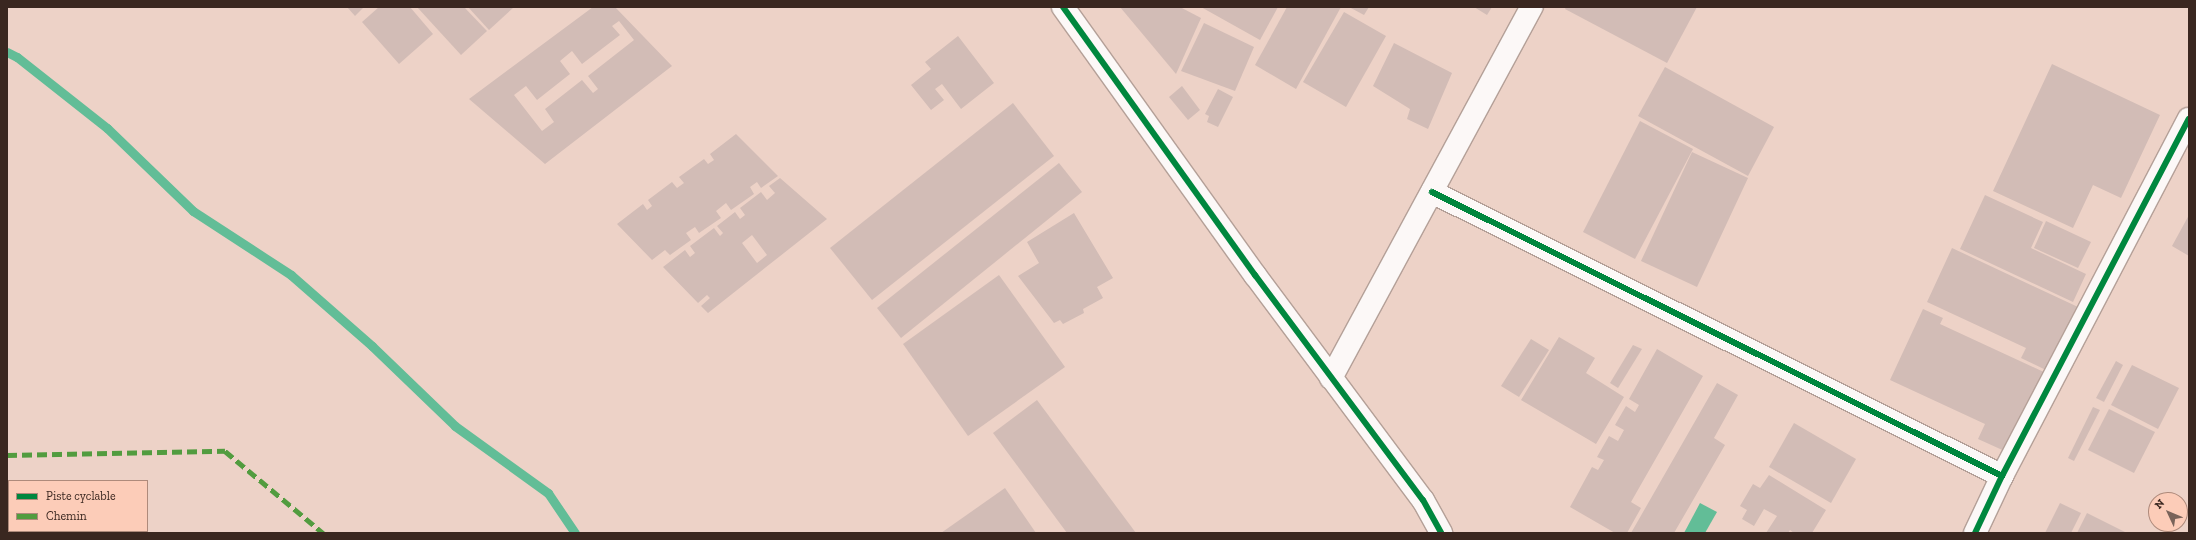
<!DOCTYPE html>
<style>
body{margin:0}
#map{position:relative;width:2196px;height:540px;overflow:hidden;background:#edd2c7;font-family:"Zilla Slab",serif}
div>[style]{position:absolute}
.water>*{inset:0;background:#62bd97}
.stream>*{height:9px;margin:-4.5px;padding:0 4.5px;transform-origin:4.5px;border-radius:4.5px;background:#62bd97}
.building>*{inset:0;background:#d2bcb6}
.roads{filter:drop-shadow(1px 0 #b4a098) drop-shadow(-1px 0 #b4a098) drop-shadow(0 1px #b4a098) drop-shadow(0 -1px #b4a098)}
.minor>*{height:22px;margin:-11px;padding:0 11px;transform-origin:11px;border-radius:11px;background:#fcf8f7}
.quiet>*{height:5px;margin-top:-2.5px;transform-origin:0;background:repeating-linear-gradient(90deg,#529c3f 0 10px,transparent 0 15px)}
.cycleway>*{height:6px;margin:-3px;padding:0 3px;transform-origin:3px;border-radius:3px;background:#00873e}
span{translate:-50% -50%;white-space:nowrap;text-align:center;line-height:1.15;-webkit-text-stroke:3.5px #fcccb8;paint-order:stroke}
.frame{position:absolute;inset:0;border:8px solid #3a2720;pointer-events:none}
.legend{position:absolute;left:8px;top:480px;width:140px;height:52px;box-sizing:border-box;background:#fcccb8;border:1px solid #ae8a7b;margin:0;padding:5px 7px;list-style:none;font-size:12px;color:#3a2720}
.legend li{display:flex;align-items:center;gap:8px;height:20px}
.legend b{width:20px;border:1px solid #ae8a7b}
.north{position:absolute;left:2148px;top:492px;width:40px;height:40px;box-sizing:border-box;background:#fcccb8;border:1px solid #ae8a7b;border-radius:50%;rotate:314deg;font-size:11px;font-weight:700;line-height:16px;text-align:center;color:#3a2720}
.north::after{content:'';display:block;margin:auto;width:14px;height:18px;background:#79635a;clip-path:polygon(50% 0,100% 100%,50% 72%,0 100%)}
</style>
<div id="map">
<div class="water">
<div style="clip-path:polygon(1700px 503px,1717px 512px,1705px 533px,1684px 533px)"></div>
</div>
<div class="stream">
<div style="left:7px;top:52px;width:11px;rotate:27deg"></div>
<div style="left:17px;top:57px;width:115px;rotate:38.3deg"></div>
<div style="left:107px;top:128px;width:120px;rotate:44deg"></div>
<div style="left:193px;top:211px;width:117px;rotate:33.1deg"></div>
<div style="left:291px;top:275px;width:108px;rotate:41.2deg"></div>
<div style="left:372px;top:346px;width:115px;rotate:43.9deg"></div>
<div style="left:455px;top:426px;width:115px;rotate:35.8deg"></div>
<div style="left:548px;top:493px;width:48px;rotate:56deg"></div>
</div>
<div class="building">
<div style="clip-path:polygon(347px 7px,364px 7px,355px 16px)"></div>
<div style="clip-path:polygon(379px 7px,410px 7px,433px 34px,399px 64px,362px 22px)"></div>
<div style="clip-path:polygon(417px 7px,464px 7px,487px 31px,461px 55px)"></div>
<div style="clip-path:polygon(468px 7px,514px 7px,489px 30px)"></div>
<div style="clip-path:polygon(evenodd,593px 7px,615px 7px,672px 66px,545px 164px,469px 99px,593px 7px,619px 21px,634px 40px,588px 76px,598px 89px,593px 93px,582px 80px,545px 109px,554px 122px,542px 131px,514px 95px,526px 86px,537px 100px,570px 74px,560px 61px,572px 51px,582px 64px,620px 35px,612px 26px,619px 21px)"></div>
<div style="clip-path:polygon(1120px 7px,1180px 7px,1201px 18px,1176px 74px)"></div>
<div style="clip-path:polygon(1201px 7px,1278px 7px,1260px 40px)"></div>
<div style="clip-path:polygon(1287px 7px,1341px 7px,1296px 89px,1255px 65px)"></div>
<div style="clip-path:polygon(1349px 7px,1369px 7px,1364px 15px)"></div>
<div style="clip-path:polygon(1474px 7px,1492px 7px,1487px 15px)"></div>
<div style="clip-path:polygon(1566px 7px,1697px 7px,1667px 63px,1565px 9px)"></div>
<div style="clip-path:polygon(1344px 12px,1386px 36px,1346px 107px,1303px 82px)"></div>
<div style="clip-path:polygon(1204px 23px,1254px 47px,1235px 91px,1181px 71px)"></div>
<div style="clip-path:polygon(958px 36px,994px 83px,961px 109px,942px 84px,935px 89px,944px 100px,931px 110px,911px 85px,931px 69px,925px 62px)"></div>
<div style="clip-path:polygon(1394px 43px,1452px 73px,1428px 129px,1407px 119px,1410px 109px,1373px 86px)"></div>
<div style="clip-path:polygon(2052px 64px,2160px 115px,2121px 198px,2093px 185px,2073px 228px,1993px 191px)"></div>
<div style="clip-path:polygon(1665px 67px,1774px 127px,1748px 176px,1638px 116px)"></div>
<div style="clip-path:polygon(1182px 86px,1200px 110px,1188px 120px,1169px 97px)"></div>
<div style="clip-path:polygon(1218px 89px,1233px 97px,1218px 127px,1207px 122px,1209px 116px,1205px 114px)"></div>
<div style="clip-path:polygon(1013px 103px,1054px 156px,872px 300px,830px 248px)"></div>
<div style="clip-path:polygon(1640px 121px,1693px 149px,1635px 259px,1583px 232px)"></div>
<div style="clip-path:polygon(736px 134px,778px 176px,761px 188px,757px 182px,750px 187px,754px 194px,731px 210px,726px 203px,716px 211px,721px 218px,699px 233px,695px 227px,686px 233px,691px 240px,670px 255px,665px 250px,652px 260px,617px 224px,643px 204px,647px 210px,652px 206px,648px 200px,672px 182px,677px 188px,684px 183px,679px 177px,704px 159px,708px 164px,714px 160px,710px 154px)"></div>
<div style="clip-path:polygon(1692px 152px,1748px 178px,1697px 287px,1641px 261px)"></div>
<div style="clip-path:polygon(1059px 163px,1082px 192px,901px 338px,877px 308px)"></div>
<div style="clip-path:polygon(evenodd,780px 178px,827px 219px,708px 313px,701px 306px,710px 298px,707px 295px,698px 303px,663px 267px,685px 250px,690px 257px,695px 253px,690px 246px,714px 228px,720px 236px,723px 233px,717px 226px,735px 212px,740px 219px,745px 215px,740px 208px,761px 192px,767px 200px,775px 193px,769px 186px,780px 178px,752px 235px,767px 255px,757px 263px,742px 243px,752px 235px)"></div>
<div style="clip-path:polygon(1985px 195px,2043px 222px,2031px 248px,2086px 274px,2073px 302px,1960px 249px)"></div>
<div style="clip-path:polygon(1074px 213px,1113px 278px,1097px 287px,1103px 298px,1083px 309px,1084px 313px,1063px 324px,1060px 320px,1054px 323px,1018px 276px,1039px 263px,1027px 242px)"></div>
<div style="clip-path:polygon(2189px 215px,2189px 256px,2172px 246px)"></div>
<div style="clip-path:polygon(2046px 221px,2091px 242px,2078px 268px,2034px 248px)"></div>
<div style="clip-path:polygon(1952px 248px,2078px 307px,2048px 371px,2021px 358px,2026px 348px,1927px 302px)"></div>
<div style="clip-path:polygon(999px 275px,1065px 367px,968px 436px,903px 344px)"></div>
<div style="clip-path:polygon(1923px 309px,1943px 318px,1940px 324px,2046px 373px,2009px 453px,1978px 439px,1985px 424px,1890px 380px)"></div>
<div style="clip-path:polygon(1559px 337px,1595px 358px,1586px 373px,1624px 397px,1596px 444px,1521px 400px)"></div>
<div style="clip-path:polygon(1531px 339px,1549px 350px,1519px 397px,1501px 386px)"></div>
<div style="clip-path:polygon(1633px 345px,1642px 349px,1618px 388px,1610px 383px)"></div>
<div style="clip-path:polygon(1657px 349px,1703px 376px,1631px 502px,1641px 508px,1627px 533px,1615px 533px,1570px 507px,1592px 467px,1598px 470px,1604px 460px,1597px 457px,1609px 436px,1618px 441px,1624px 430px,1615px 425px,1626px 406px,1635px 412px,1639px 405px,1629px 399px)"></div>
<div style="clip-path:polygon(2116px 361px,2123px 365px,2104px 402px,2096px 398px)"></div>
<div style="clip-path:polygon(2132px 365px,2179px 388px,2158px 429px,2111px 405px)"></div>
<div style="clip-path:polygon(1717px 383px,1738px 395px,1714px 438px,1725px 445px,1674px 533px,1631px 533px)"></div>
<div style="clip-path:polygon(1037px 400px,1136px 533px,1067px 533px,993px 433px)"></div>
<div style="clip-path:polygon(2093px 407px,2100px 410px,2074px 461px,2068px 458px)"></div>
<div style="clip-path:polygon(2109px 409px,2155px 432px,2134px 473px,2088px 450px)"></div>
<div style="clip-path:polygon(1794px 423px,1856px 459px,1831px 503px,1769px 467px)"></div>
<div style="clip-path:polygon(1769px 475px,1826px 510px,1812px 533px,1794px 533px,1790px 530px,1788px 533px,1766px 533px,1777px 516px,1764px 509px,1754px 526px,1742px 519px,1747px 510px,1740px 506px,1753px 484px,1760px 488px)"></div>
<div style="clip-path:polygon(1005px 488px,1036px 533px,941px 533px)"></div>
<div style="clip-path:polygon(2060px 503px,2081px 513px,2071px 533px,2045px 533px)"></div>
<div style="clip-path:polygon(2087px 513px,2127px 533px,2077px 533px)"></div>
</div>
<div class="roads">
<div class="minor">
<div style="left:1063px;top:7px;width:330px;rotate:54.4deg"></div>
<div style="left:1255px;top:275px;width:281px;rotate:53.3deg"></div>
<div style="left:1423px;top:500px;width:38px;rotate:61deg"></div>
<div style="left:1432px;top:192px;width:637px;rotate:26.48deg"></div>
<div style="left:1331px;top:378px;width:422px;rotate:-61.6deg"></div>
<div style="left:1975px;top:533px;width:63px;rotate:-64.7deg"></div>
<div style="left:2002px;top:476px;width:403px;rotate:-62.4deg"></div>
</div>
</div>
<div class="quiet">
<div style="left:7px;top:455px;width:218px;rotate:-1.1deg"></div>
<div style="left:225px;top:451px;width:128px;rotate:39.9deg"></div>
</div>
<div class="cycleway">
<div style="left:1063px;top:7px;width:330px;rotate:54.4deg"></div>
<div style="left:1255px;top:275px;width:281px;rotate:53.3deg"></div>
<div style="left:1423px;top:500px;width:38px;rotate:61deg"></div>
<div style="left:1432px;top:192px;width:637px;rotate:26.48deg"></div>
<div style="left:1975px;top:533px;width:63px;rotate:-64.7deg"></div>
<div style="left:2002px;top:476px;width:403px;rotate:-62.4deg"></div>
</div>
<div class="frame"></div>
<ul class="legend">
<li><b style="height:5px;background:#00873e"></b>Piste cyclable</li>
<li><b style="height:5px;background:#529c3f"></b>Chemin</li>
</ul>
<div class="north">N</div>
</div>
